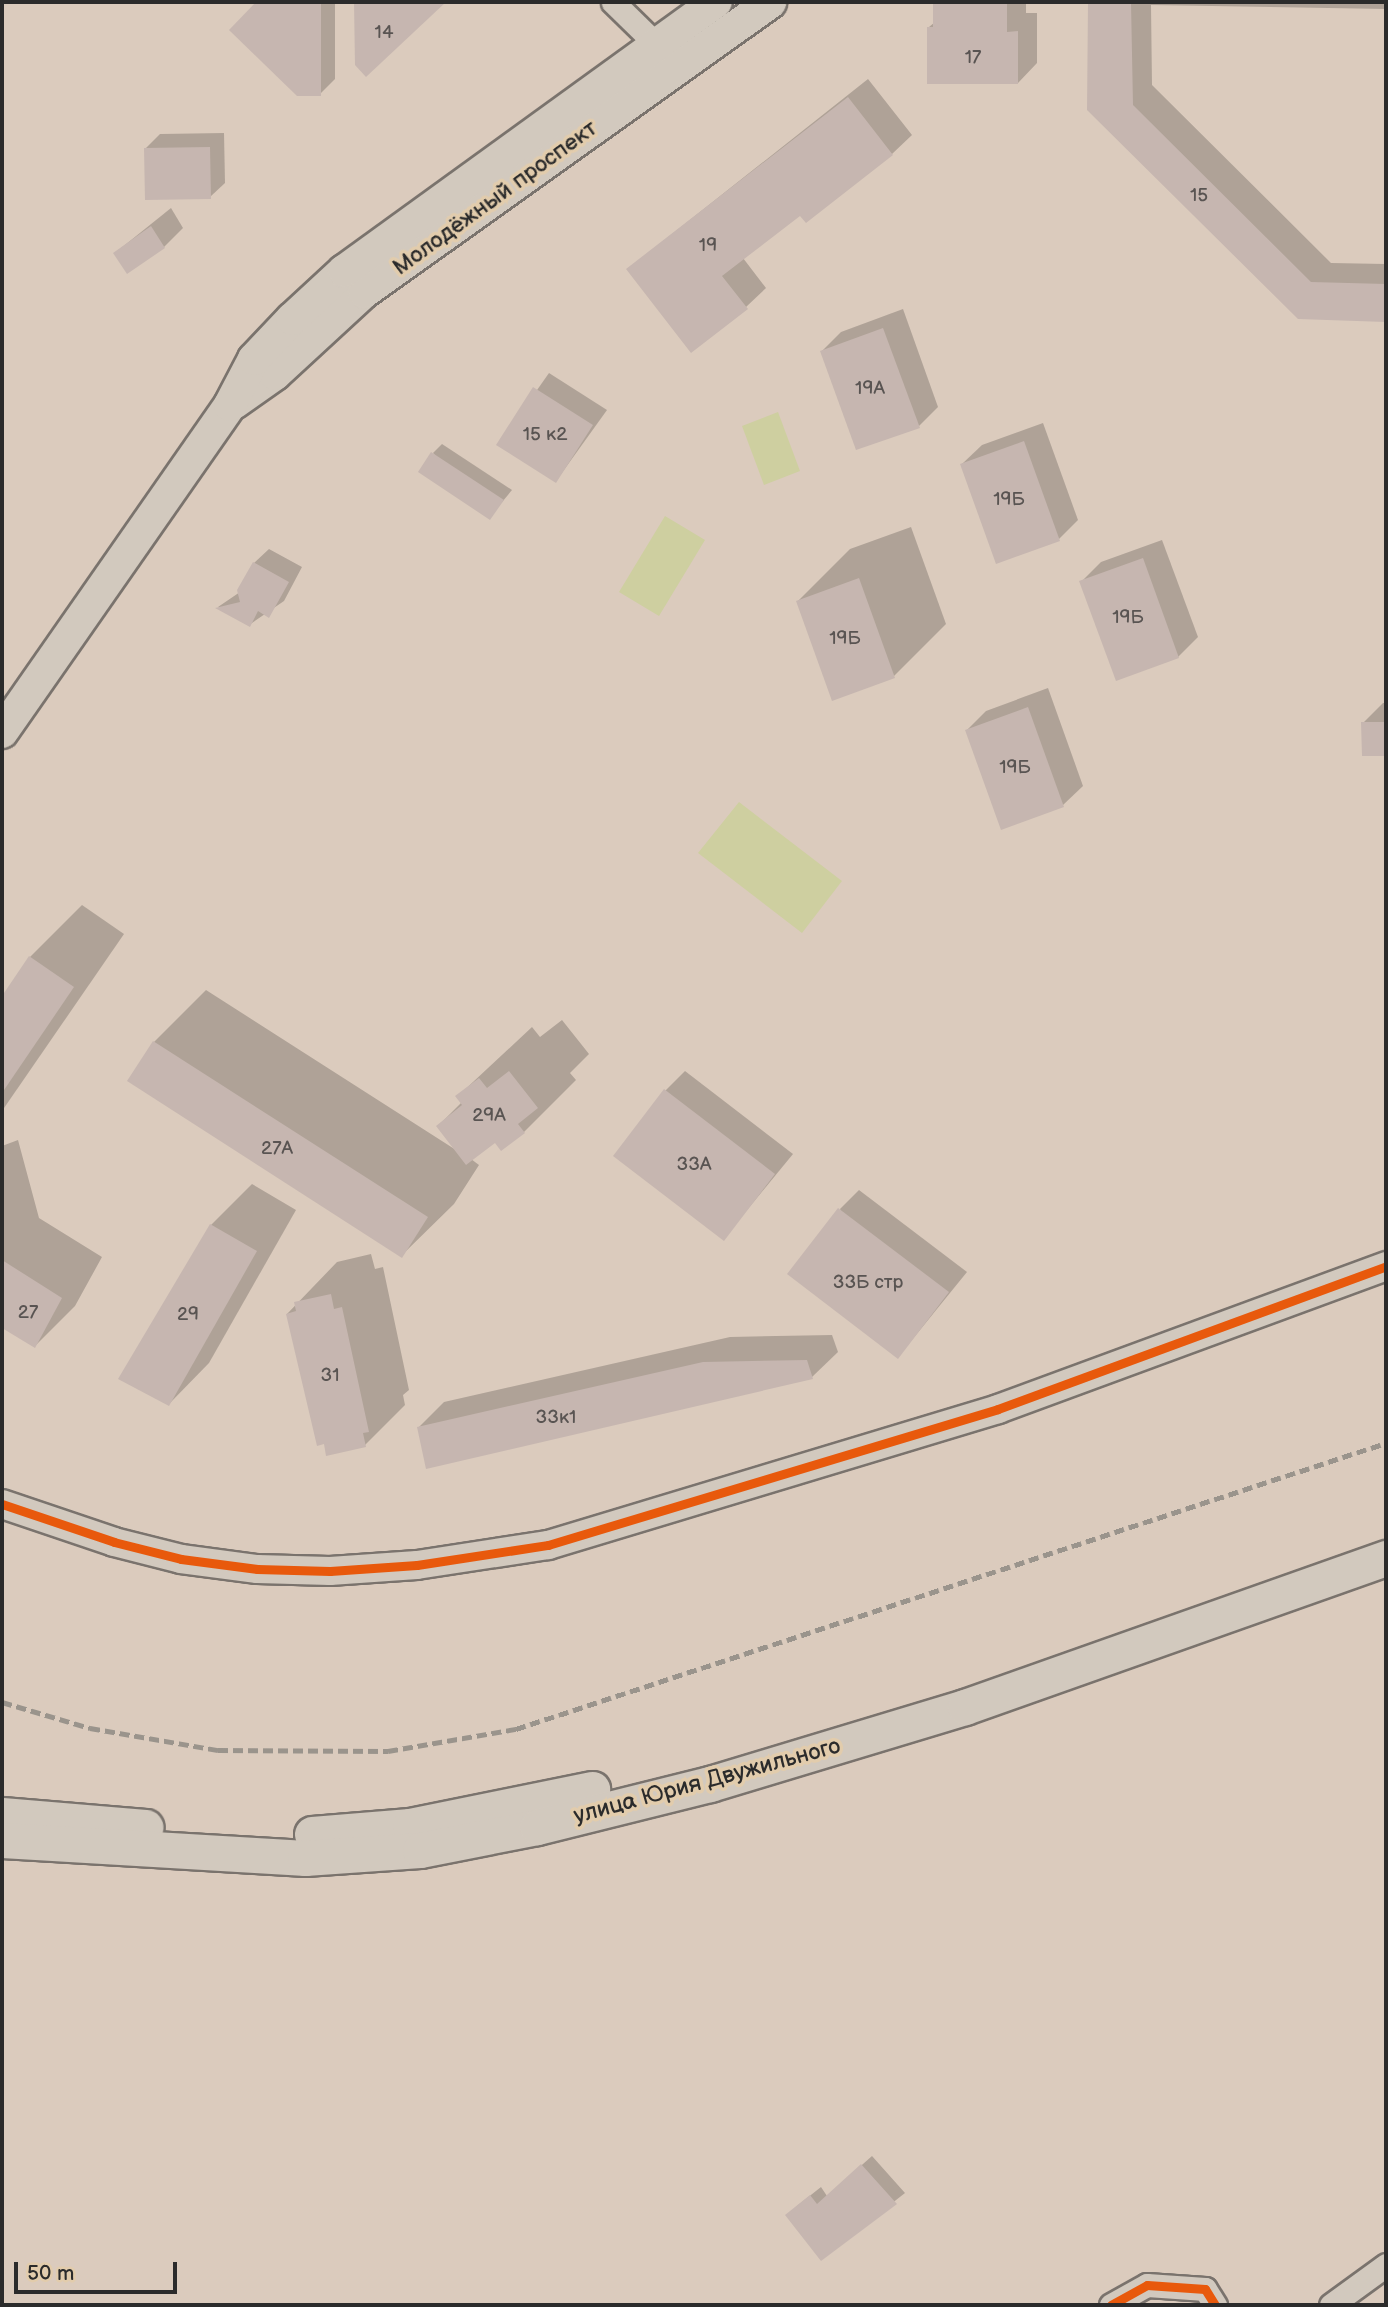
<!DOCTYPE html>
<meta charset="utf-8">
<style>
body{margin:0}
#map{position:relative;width:1388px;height:2307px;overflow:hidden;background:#dbcbbd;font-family:"Balsamiq Sans",sans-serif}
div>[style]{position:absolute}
.green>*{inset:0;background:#cecfa0}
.shadow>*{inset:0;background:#0003}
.building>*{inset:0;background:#c6b6b0}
.roads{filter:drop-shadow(2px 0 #7a736d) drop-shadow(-2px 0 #7a736d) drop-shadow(0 2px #7a736d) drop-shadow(0 -2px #7a736d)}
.minor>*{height:23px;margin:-11.5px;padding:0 11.5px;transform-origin:11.5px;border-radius:11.5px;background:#d2c9be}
.tertiary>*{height:28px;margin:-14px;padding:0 14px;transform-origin:14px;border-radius:14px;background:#d2c9be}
.secondary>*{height:32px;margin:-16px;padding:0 16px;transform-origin:16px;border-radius:16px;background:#d2c9be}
.primary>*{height:35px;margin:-17.5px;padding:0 17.5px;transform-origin:17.5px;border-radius:17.5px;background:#d2c9be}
.rail>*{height:5px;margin-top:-2.5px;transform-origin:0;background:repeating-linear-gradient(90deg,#9a948c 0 10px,transparent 0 15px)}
.cycleway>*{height:9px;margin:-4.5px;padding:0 4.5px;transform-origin:4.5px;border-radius:4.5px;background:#e8590c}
span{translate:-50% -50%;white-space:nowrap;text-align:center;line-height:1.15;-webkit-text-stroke:7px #e2ccac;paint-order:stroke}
.number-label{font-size:19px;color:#595452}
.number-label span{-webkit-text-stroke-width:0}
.street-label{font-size:23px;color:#2b2b2b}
.frame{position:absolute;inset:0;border:4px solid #2b2b2b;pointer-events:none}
.scale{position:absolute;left:14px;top:2262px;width:163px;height:32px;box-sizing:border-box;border:4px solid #2b2b2b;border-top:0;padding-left:9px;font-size:21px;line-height:24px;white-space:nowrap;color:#2b2b2b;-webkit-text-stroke:5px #e2ccac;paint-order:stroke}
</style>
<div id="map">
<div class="green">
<div style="clip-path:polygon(778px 412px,800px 471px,764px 485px,742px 426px)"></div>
<div style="clip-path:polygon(665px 516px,705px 540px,659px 616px,619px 592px)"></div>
<div style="clip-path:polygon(739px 802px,842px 881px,802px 933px,698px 853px)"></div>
</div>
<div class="shadow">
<div style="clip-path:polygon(259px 2px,335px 2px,335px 79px,320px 94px,231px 30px)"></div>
<div style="clip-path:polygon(935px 2px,1026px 2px,1026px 13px,1037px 13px,1037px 63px,1018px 83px,929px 27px,935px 22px)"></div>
<div style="clip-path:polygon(1090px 2px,1386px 2px,1386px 9px,1151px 5px,1152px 85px,1331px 263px,1386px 264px,1386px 320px,1299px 317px,1088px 109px)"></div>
<div style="clip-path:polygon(868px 79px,912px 135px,892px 154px,800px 213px,743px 258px,766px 288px,746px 307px,628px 269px)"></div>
<div style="clip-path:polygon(224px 133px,225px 183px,210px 197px,145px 149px,160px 134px)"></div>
<div style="clip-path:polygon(171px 208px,183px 228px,164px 247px,115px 253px)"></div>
<div style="clip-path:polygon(903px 309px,938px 407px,919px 426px,822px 351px,841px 332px)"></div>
<div style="clip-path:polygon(549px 373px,607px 410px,556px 481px,499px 444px)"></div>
<div style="clip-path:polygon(1043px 423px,1078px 520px,1059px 539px,962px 464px,982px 445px)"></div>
<div style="clip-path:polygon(442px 444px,512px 490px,489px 518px,433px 453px)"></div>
<div style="clip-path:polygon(911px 527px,946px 624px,894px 676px,833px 698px,798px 601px,850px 549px)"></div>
<div style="clip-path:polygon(1162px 540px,1198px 637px,1178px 657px,1081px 582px,1101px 562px)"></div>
<div style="clip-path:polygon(269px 549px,302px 567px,284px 601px,249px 625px,218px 607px,240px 592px,254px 563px)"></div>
<div style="clip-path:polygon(1048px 688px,1083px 786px,1063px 805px,967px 730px,986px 711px)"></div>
<div style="clip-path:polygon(1383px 703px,1386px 703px,1386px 754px,1364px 755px,1363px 723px)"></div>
<div style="clip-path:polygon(82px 905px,124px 934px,2px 1111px,2px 999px,30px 957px)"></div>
<div style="clip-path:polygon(206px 990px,456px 1150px,438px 1126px,462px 1102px,458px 1096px,532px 1027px,540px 1037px,562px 1020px,589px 1054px,570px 1073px,576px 1080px,524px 1132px,495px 1140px,471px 1159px,479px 1165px,454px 1204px,402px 1255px,154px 1042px)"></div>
<div style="clip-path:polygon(685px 1071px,793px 1154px,724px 1238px,665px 1091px)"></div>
<div style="clip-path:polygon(18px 1140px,39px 1218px,102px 1257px,75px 1306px,35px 1346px,2px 1326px,2px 1146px)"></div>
<div style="clip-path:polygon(252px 1184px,296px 1210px,209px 1363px,169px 1404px,120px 1379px,211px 1225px)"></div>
<div style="clip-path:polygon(859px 1190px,967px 1272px,898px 1357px,840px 1209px)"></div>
<div style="clip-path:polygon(371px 1254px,375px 1269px,383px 1267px,409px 1390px,403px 1395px,405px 1405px,365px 1445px,287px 1314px,337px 1262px)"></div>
<div style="clip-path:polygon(832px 1335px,838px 1352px,812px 1377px,419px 1427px,444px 1402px,730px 1337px)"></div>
<div style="clip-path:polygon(872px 2156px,905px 2193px,821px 2259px,797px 2206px,821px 2187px,827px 2196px)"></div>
</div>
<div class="building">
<div style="clip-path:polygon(256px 2px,321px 2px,321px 96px,297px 96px,229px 30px)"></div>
<div style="clip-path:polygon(354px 2px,446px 2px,366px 77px,355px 65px)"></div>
<div style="clip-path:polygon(933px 2px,1007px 2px,1007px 32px,1018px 31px,1018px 84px,927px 84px,927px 27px,933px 27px)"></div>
<div style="clip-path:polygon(1088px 2px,1131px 2px,1133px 105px,1311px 282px,1386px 284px,1386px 322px,1298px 319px,1087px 110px)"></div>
<div style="clip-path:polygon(848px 97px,893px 155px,806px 223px,800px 216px,722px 276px,748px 309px,691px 353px,626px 269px)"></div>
<div style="clip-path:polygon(210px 147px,211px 199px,145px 200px,144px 148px)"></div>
<div style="clip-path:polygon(151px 226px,165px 248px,127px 274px,113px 253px)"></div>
<div style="clip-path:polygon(883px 328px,920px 428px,856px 450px,820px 351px)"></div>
<div style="clip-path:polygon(533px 387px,593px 425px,556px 483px,496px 445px)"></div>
<div style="clip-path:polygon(1024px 441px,1060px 541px,996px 564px,960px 464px)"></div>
<div style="clip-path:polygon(431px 452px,504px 500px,490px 520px,418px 472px)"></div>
<div style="clip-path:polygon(1143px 558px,1179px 658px,1116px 681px,1079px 581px)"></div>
<div style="clip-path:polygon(253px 562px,289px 582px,269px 618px,258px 611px,250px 627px,215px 608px,240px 602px,237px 590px)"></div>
<div style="clip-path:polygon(859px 578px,895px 678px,832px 701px,796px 601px)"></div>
<div style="clip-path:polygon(1028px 707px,1064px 807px,1001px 830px,965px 730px)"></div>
<div style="clip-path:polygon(1361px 722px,1386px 722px,1386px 756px,1362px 756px)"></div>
<div style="clip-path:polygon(29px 956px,74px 987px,2px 1093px,2px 996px)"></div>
<div style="clip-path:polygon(153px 1041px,428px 1217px,402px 1258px,127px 1081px)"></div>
<div style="clip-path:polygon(509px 1071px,538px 1108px,518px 1124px,525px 1133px,501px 1151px,495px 1143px,466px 1165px,436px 1126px,462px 1105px,455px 1096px,479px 1078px,487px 1088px)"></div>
<div style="clip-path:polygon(664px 1089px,775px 1174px,724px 1241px,613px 1156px)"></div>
<div style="clip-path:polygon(838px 1208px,949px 1292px,898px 1359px,787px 1274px)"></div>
<div style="clip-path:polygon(210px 1224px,257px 1251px,169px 1406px,118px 1379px)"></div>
<div style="clip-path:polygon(2px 1260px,62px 1298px,35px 1348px,2px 1328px)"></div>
<div style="clip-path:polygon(331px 1294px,334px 1309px,342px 1307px,369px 1432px,363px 1433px,366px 1447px,326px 1456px,324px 1444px,317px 1446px,286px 1314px,296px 1311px,294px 1302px)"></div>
<div style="clip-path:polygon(807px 1360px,813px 1379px,426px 1469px,417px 1427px,703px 1362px)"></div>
<div style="clip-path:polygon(861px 2164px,897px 2204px,821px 2261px,785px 2215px,810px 2195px,817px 2204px)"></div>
</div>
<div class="roads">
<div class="minor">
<div style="left:613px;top:2px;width:63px;rotate:44.4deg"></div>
<div style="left:1111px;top:2305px;width:41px;rotate:-29.1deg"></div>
<div style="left:1147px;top:2285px;width:58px;rotate:3.9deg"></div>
<div style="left:1205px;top:2289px;width:19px;rotate:58deg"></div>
<div style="left:1331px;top:2305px;width:68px;rotate:-36deg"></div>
</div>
<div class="tertiary">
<div style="left:2px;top:1504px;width:118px;rotate:18.7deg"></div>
<div style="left:114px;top:1542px;width:69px;rotate:14.2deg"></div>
<div style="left:181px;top:1559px;width:77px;rotate:7.5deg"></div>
<div style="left:257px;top:1569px;width:73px;rotate:1.6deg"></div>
<div style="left:330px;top:1571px;width:87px;rotate:-3.9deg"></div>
<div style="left:417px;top:1565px;width:133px;rotate:-8.7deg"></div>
<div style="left:548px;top:1545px;width:470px;rotate:-16.8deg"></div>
<div style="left:998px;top:1409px;width:414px;rotate:-20.2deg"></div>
</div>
<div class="secondary">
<div style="left:234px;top:403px;width:50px;rotate:-35.3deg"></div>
<div style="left:275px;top:374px;width:121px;rotate:-42.7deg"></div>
<div style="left:364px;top:292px;width:499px;rotate:-35.5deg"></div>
<div style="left:2px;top:732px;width:399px;rotate:-55.1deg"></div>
<div style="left:230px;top:405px;width:52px;rotate:-62.4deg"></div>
<div style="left:254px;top:359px;width:55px;rotate:-46.5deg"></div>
<div style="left:292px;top:319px;width:71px;rotate:-42.7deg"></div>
<div style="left:344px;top:271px;width:459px;rotate:-35.9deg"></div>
</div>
<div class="primary">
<div style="left:2px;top:1815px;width:144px;rotate:4.8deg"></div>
<div style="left:312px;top:1834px;width:98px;rotate:-4.7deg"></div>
<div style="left:410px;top:1826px;width:186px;rotate:-11.5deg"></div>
<div style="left:2px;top:1840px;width:304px;rotate:3.4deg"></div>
<div style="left:305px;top:1858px;width:115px;rotate:-4deg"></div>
<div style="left:420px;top:1850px;width:119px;rotate:-11.1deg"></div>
<div style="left:537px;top:1827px;width:178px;rotate:-14deg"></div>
<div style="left:710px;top:1784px;width:266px;rotate:-16.8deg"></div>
<div style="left:965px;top:1707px;width:447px;rotate:-19.5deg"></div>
</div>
</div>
<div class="rail">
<div style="left:2px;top:1702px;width:92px;rotate:16.5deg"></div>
<div style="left:90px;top:1728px;width:130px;rotate:9.8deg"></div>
<div style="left:218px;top:1750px;width:170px;rotate:0.3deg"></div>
<div style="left:388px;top:1751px;width:130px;rotate:-9.8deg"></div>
<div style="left:516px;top:1729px;width:916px;rotate:-18.2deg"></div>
</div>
<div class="cycleway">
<div style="left:2px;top:1504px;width:118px;rotate:18.7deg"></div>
<div style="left:114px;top:1542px;width:69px;rotate:14.2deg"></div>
<div style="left:181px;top:1559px;width:77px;rotate:7.5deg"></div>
<div style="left:257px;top:1569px;width:73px;rotate:1.6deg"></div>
<div style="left:330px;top:1571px;width:87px;rotate:-3.9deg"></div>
<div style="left:417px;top:1565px;width:133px;rotate:-8.7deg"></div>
<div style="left:548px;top:1545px;width:470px;rotate:-16.8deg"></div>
<div style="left:998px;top:1409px;width:414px;rotate:-20.2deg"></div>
<div style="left:1111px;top:2305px;width:41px;rotate:-29.1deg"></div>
<div style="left:1147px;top:2285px;width:58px;rotate:3.9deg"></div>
<div style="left:1205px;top:2289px;width:19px;rotate:58deg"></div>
</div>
<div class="number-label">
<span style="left:384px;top:33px">14</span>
<span style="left:973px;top:58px">17</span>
<span style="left:1199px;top:196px">15</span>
<span style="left:708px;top:246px">19</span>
<span style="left:870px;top:389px">19А</span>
<span style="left:545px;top:435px">15 к2</span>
<span style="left:1009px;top:500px">19Б</span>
<span style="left:1128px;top:618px">19Б</span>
<span style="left:845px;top:639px">19Б</span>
<span style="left:1015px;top:768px">19Б</span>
<span style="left:489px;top:1116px">29А</span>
<span style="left:277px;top:1149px">27А</span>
<span style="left:694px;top:1165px">33А</span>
<span style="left:868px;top:1283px">33Б стр</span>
<span style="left:28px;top:1313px">27</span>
<span style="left:188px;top:1315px">29</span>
<span style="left:330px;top:1376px">31</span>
<span style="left:556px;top:1418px">33к1</span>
</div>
<div class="street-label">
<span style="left:495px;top:198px;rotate:-36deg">Молодёжный проспект</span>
<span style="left:707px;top:1781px;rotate:-15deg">улица Юрия Двужильного</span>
</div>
<div class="frame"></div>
<div class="scale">50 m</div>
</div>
